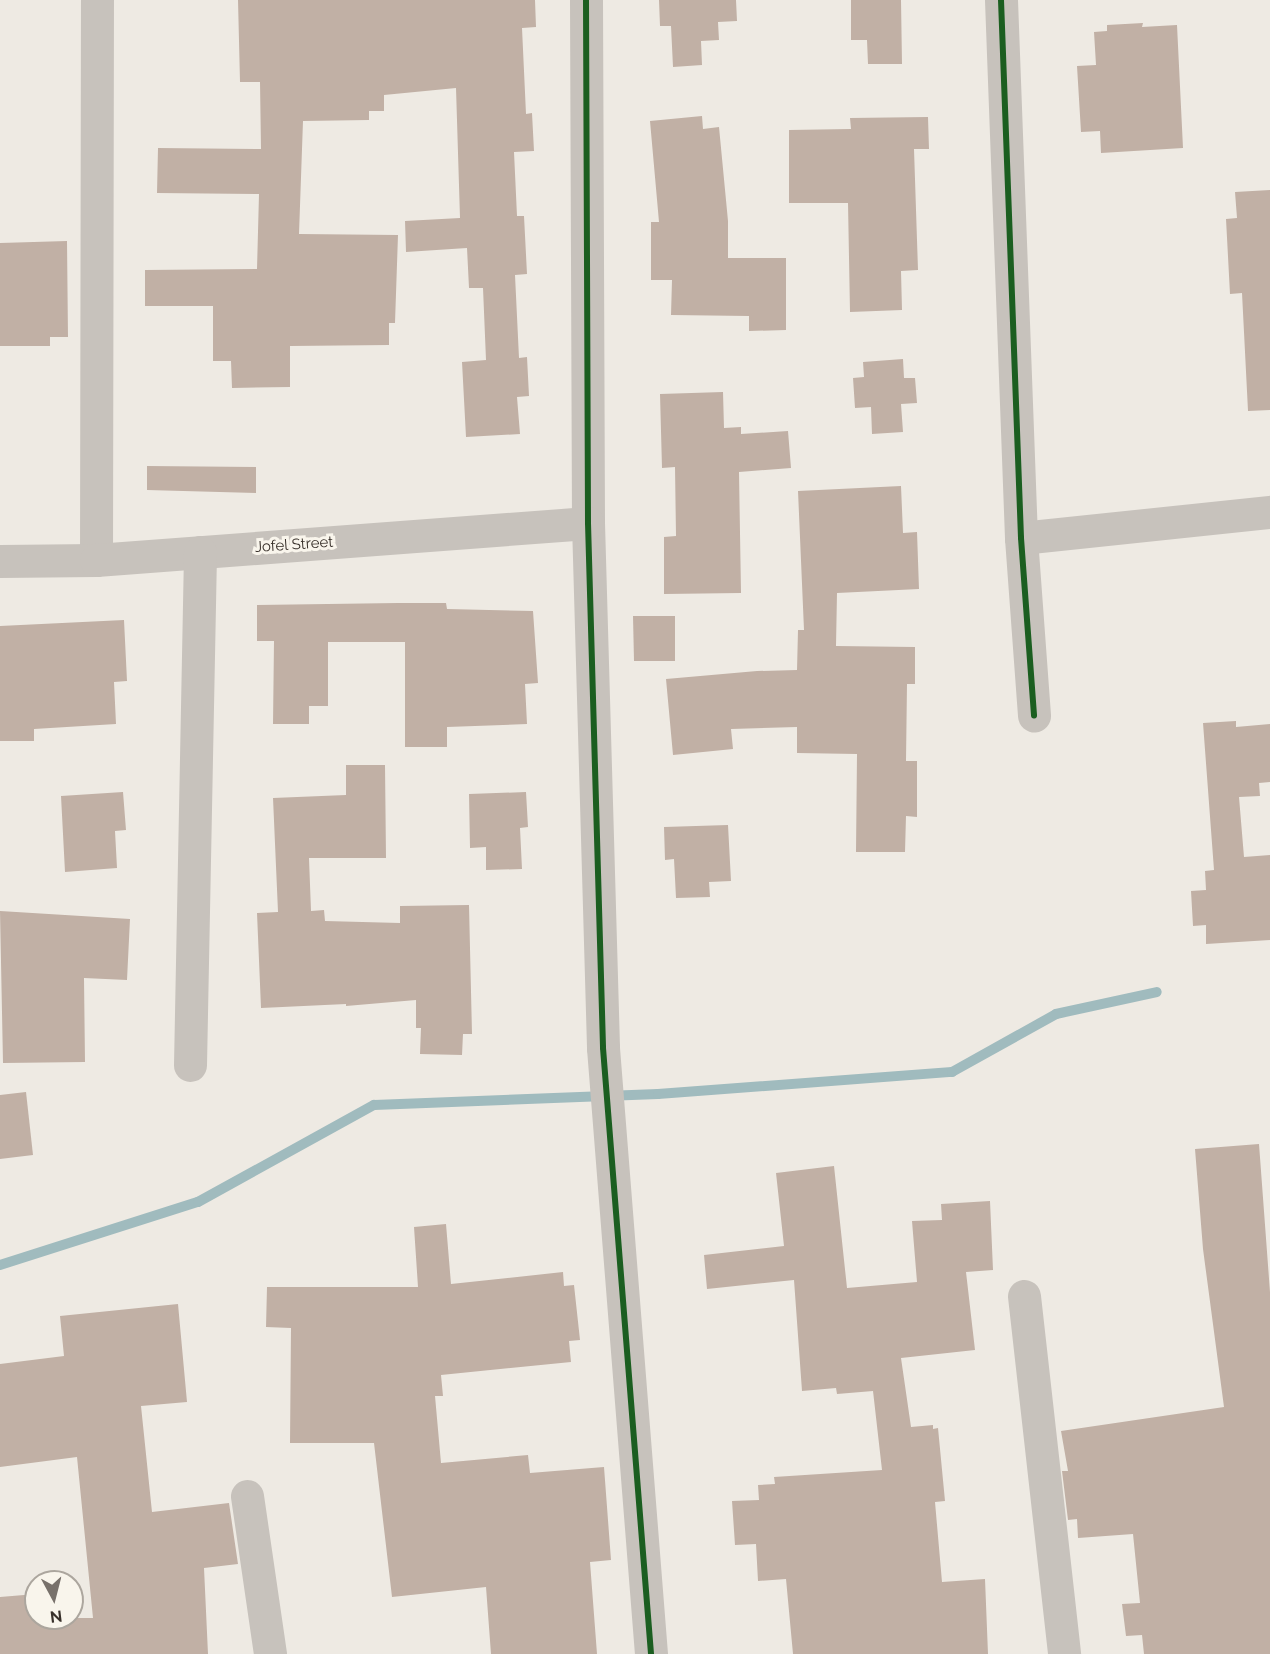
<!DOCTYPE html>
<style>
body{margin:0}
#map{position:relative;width:1270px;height:1654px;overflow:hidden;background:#eeeae3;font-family:Raleway,sans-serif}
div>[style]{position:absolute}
.stream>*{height:10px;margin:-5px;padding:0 5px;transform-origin:5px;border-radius:5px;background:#a0bbbe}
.building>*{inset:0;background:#c1b0a5}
.minor>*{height:33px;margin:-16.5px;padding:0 16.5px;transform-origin:16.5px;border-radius:16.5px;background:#c7c2bc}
.cycleway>*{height:6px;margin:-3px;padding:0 3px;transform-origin:3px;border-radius:3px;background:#1b5e20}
span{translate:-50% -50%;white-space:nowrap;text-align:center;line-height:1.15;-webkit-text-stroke:6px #f9f5ec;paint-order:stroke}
.street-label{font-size:15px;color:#38302a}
.north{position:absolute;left:24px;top:1570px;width:60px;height:60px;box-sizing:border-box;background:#f9f5ec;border:2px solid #aca69e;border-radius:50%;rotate:173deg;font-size:16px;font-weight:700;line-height:24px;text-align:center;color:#38302a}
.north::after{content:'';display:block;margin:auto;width:21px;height:27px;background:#78716b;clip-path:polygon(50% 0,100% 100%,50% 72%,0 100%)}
</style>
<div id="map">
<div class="stream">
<div style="left:0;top:1265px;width:208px;rotate:-17.7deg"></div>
<div style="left:198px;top:1202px;width:201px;rotate:-28.9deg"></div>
<div style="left:374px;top:1105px;width:284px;rotate:-2.2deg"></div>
<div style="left:658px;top:1094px;width:295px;rotate:-4.3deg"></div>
<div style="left:952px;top:1072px;width:119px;rotate:-29.1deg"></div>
<div style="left:1056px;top:1014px;width:103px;rotate:-12.3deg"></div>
</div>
<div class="building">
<div style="clip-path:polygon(238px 0,535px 0,536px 27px,522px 28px,526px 114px,532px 113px,534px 151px,514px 152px,517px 216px,524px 216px,527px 274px,515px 275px,519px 358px,527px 357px,529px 396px,517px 397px,520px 434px,466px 437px,462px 362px,486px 360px,483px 288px,469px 288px,467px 248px,406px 252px,405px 221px,460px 218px,456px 88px,384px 95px,384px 111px,369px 111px,369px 120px,303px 121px,299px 234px,398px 235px,395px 323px,389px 323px,389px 345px,290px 346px,290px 387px,232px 388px,231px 361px,213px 361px,213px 306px,145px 306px,145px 270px,257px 269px,259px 194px,157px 193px,158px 148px,261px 149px,260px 82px,240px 82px)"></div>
<div style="clip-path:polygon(659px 0,736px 0,737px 21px,718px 22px,719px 40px,701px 41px,702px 65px,673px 67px,671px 26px,660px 26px)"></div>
<div style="clip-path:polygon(851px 0,901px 0,902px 64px,868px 64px,867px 40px,851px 40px)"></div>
<div style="clip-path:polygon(1143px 23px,1142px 27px,1177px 25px,1183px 148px,1101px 153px,1100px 131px,1081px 132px,1077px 66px,1096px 65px,1094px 32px,1107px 31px,1107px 25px)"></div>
<div style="clip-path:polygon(702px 116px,703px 129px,719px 127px,728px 221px,728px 258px,786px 258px,786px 330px,749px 331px,749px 316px,671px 315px,672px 280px,651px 280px,651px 222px,659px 222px,650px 121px)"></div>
<div style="clip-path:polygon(928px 117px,929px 149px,914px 149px,918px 270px,901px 271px,902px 310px,850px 312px,848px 203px,789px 203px,789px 130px,851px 129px,850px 118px)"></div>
<div style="clip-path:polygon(1270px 190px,1270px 410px,1248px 411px,1242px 293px,1230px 294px,1226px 219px,1237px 218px,1235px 192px)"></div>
<div style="clip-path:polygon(67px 241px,68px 337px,50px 337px,50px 346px,0 346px,0 243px)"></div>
<div style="clip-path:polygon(903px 359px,904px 378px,915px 378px,917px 403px,901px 404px,903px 432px,872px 434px,871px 407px,855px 408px,853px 378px,864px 377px,863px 362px)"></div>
<div style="clip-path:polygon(723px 392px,724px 428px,741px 427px,741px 434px,788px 431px,791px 468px,739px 472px,741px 593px,664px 594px,664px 537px,676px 536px,675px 467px,662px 468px,660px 394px)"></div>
<div style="clip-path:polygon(147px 466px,256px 467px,256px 493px,147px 490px)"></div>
<div style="clip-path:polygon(901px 486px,903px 533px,917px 532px,919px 589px,837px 593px,836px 646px,915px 647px,915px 684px,907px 684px,906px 761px,917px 761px,917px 817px,906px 816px,905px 852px,856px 852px,857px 754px,797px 753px,797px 727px,731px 729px,733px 749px,673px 755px,666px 679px,757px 671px,797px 670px,798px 630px,804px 630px,798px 491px)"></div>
<div style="clip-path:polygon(398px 603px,446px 603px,447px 609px,533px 611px,538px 683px,525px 684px,527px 724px,447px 727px,447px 747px,405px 747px,405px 642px,328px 642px,328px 706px,309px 706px,309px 724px,273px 724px,274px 641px,257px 641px,257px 605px)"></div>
<div style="clip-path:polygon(633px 616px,675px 616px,675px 661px,634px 661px)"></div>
<div style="clip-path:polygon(124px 620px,127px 681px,114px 682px,116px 724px,34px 729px,34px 741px,0 741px,0 626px)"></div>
<div style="clip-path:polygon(1236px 721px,1236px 727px,1270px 724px,1270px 782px,1259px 783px,1260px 796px,1239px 797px,1244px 857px,1270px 855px,1270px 940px,1206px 944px,1206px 925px,1193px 926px,1191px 891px,1206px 890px,1205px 871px,1214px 870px,1203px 723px)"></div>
<div style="clip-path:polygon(346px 765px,385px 765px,386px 858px,309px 858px,311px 911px,324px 910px,325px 921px,400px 923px,400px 906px,469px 905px,472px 1034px,463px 1034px,462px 1055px,420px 1054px,421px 1028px,416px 1028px,416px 1000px,346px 1006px,346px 1004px,261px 1008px,257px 913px,278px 912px,273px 798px,346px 795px)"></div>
<div style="clip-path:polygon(123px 792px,126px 830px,115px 831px,117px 868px,65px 872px,61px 796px)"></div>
<div style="clip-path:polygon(526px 792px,528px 827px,520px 828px,522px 869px,486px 870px,486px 847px,470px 848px,469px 794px)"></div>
<div style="clip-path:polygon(728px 825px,731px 881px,709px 882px,710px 897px,676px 898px,674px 859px,665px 860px,664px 827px)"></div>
<div style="clip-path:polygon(0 911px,130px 919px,127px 980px,84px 978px,85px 1062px,3px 1063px)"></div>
<div style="clip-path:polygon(26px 1092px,33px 1155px,0 1159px,0 1095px)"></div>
<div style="clip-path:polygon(1259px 1144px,1270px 1292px,1270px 1654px,1144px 1654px,1142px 1635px,1126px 1636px,1122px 1604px,1140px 1603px,1133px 1534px,1078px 1538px,1077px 1519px,1068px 1520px,1062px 1471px,1068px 1471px,1061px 1431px,1224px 1407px,1203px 1249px,1195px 1149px)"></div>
<div style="clip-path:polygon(834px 1166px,847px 1288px,917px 1282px,912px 1221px,942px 1220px,941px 1204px,990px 1201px,993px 1270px,966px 1272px,975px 1350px,901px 1358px,911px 1427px,933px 1425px,933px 1429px,938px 1428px,945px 1501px,935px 1502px,942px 1582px,985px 1579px,988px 1654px,793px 1654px,786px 1579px,758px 1581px,756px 1544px,735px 1545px,732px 1501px,759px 1500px,758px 1485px,775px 1484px,774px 1477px,882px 1470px,873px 1391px,837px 1394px,836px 1388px,802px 1391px,794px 1280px,707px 1289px,704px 1255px,784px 1246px,776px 1173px)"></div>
<div style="clip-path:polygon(446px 1224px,451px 1284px,563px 1272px,564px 1286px,574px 1285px,580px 1340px,569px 1341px,571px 1362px,441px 1375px,443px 1396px,435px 1396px,441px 1463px,528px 1455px,530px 1473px,604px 1467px,611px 1560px,590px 1562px,597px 1654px,491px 1654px,486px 1587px,392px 1597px,374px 1443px,290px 1443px,291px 1328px,266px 1327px,267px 1287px,418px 1287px,414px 1227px)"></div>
<div style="clip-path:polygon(178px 1304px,187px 1402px,141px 1406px,152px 1512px,229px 1503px,238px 1564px,204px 1568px,208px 1654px,0 1654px,0 1597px,36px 1594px,36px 1618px,93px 1618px,77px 1457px,0 1467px,0 1364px,64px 1356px,60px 1316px)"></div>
</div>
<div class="minor">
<div style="left:586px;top:0;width:523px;rotate:89.78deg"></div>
<div style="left:588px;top:523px;width:525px;rotate:88.36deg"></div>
<div style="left:603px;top:1048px;width:608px;rotate:85.47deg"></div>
<div style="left:1001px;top:0;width:538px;rotate:87.87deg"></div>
<div style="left:1021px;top:538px;width:178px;rotate:85.8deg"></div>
<div style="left:1021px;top:538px;width:250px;rotate:-6deg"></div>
<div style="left:96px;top:560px;width:560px;rotate:-89.9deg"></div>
<div style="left:0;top:561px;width:96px;rotate:-0.6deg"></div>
<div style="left:96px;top:560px;width:493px;rotate:-4.3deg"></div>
<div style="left:190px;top:1065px;width:513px;rotate:-88.88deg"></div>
<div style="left:1024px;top:1296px;width:360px;rotate:83.6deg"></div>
<div style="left:247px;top:1496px;width:160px;rotate:81.7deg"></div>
</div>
<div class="cycleway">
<div style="left:586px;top:0;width:523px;rotate:89.78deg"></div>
<div style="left:588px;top:523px;width:525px;rotate:88.36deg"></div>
<div style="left:603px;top:1048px;width:608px;rotate:85.47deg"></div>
<div style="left:1001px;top:0;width:538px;rotate:87.87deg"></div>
<div style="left:1021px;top:538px;width:178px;rotate:85.8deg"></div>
</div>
<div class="street-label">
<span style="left:294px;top:545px;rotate:-4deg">Jofel Street</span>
</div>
<div class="north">N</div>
</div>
